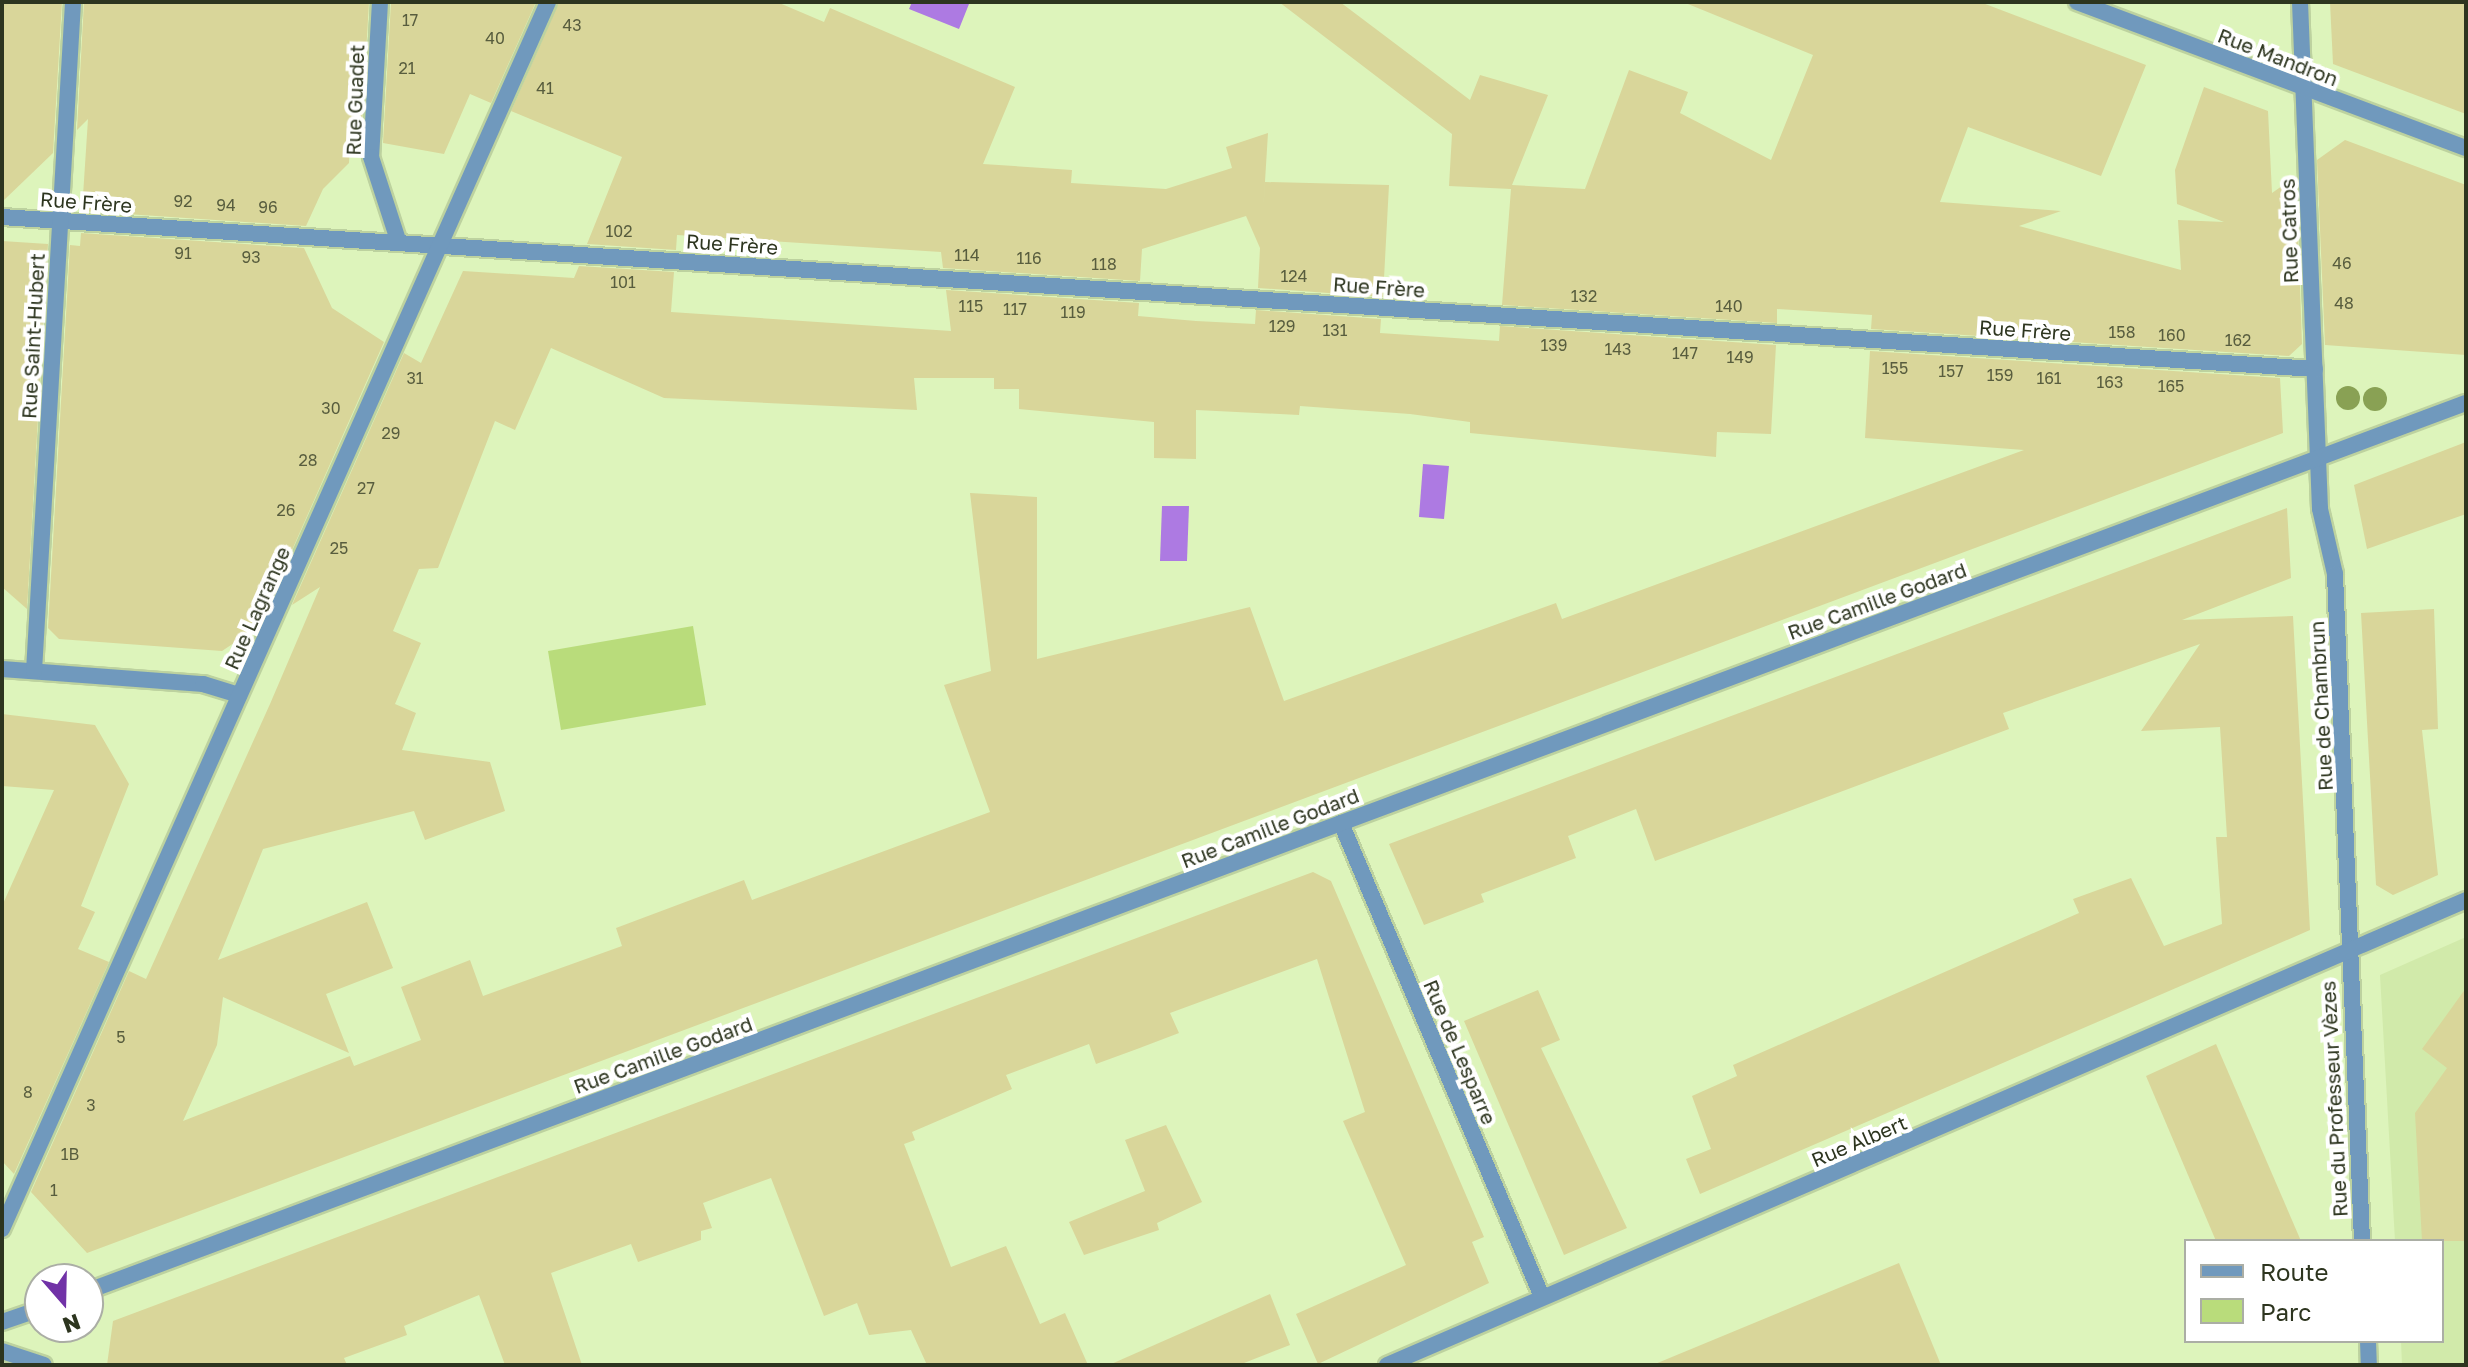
<!DOCTYPE html>
<meta charset="utf-8">
<style>
body{margin:0}
#map{position:relative;width:2468px;height:1367px;overflow:hidden;background:#ddf4bb;font-family:"Golos Text",sans-serif}
div>[style]{position:absolute}
.built>*{inset:0;background:#d1eaaa}
.green>*{inset:0;background:#b9dc7b}
.water>*{inset:0;background:#ad7ae2}
.building>*{inset:0;background:#d9d69a}
.roads{filter:drop-shadow(2px 0 #bdd29f) drop-shadow(-2px 0 #bdd29f) drop-shadow(0 2px #bdd29f) drop-shadow(0 -2px #bdd29f)}
.minor>*{height:16px;margin:-8px;padding:0 8px;transform-origin:8px;border-radius:8px;background:#7099bd}
.tertiary>*{height:16px;margin:-8px;padding:0 8px;transform-origin:8px;border-radius:8px;background:#7099bd}
.trees>*{width:24px;height:24px;margin:-12px;border-radius:50%;background:#89a154}
span{translate:-50% -50%;white-space:nowrap;text-align:center;line-height:1.15;-webkit-text-stroke:8px #fff;paint-order:stroke}
.number-label{font-size:16px;color:#585d3e}
.number-label span{-webkit-text-stroke-width:0}
.street-label{font-size:20px;color:#2d351f}
.frame{position:absolute;inset:0;border:4px solid #2d351f;pointer-events:none}
.legend{position:absolute;left:2184px;top:1239px;width:260px;height:104px;box-sizing:border-box;background:#fff;border:2px solid #abaea5;margin:0;padding:10px 14px;list-style:none;font-size:24px;color:#2d351f}
.legend li{display:flex;align-items:center;gap:16px;height:40px}
.legend b{width:40px;border:2px solid #abaea5}
.north{position:absolute;left:24px;top:1263px;width:80px;height:80px;box-sizing:border-box;background:#fff;border:2px solid #abaea5;border-radius:50%;rotate:160deg;font-size:22px;font-weight:700;line-height:32px;text-align:center;color:#2d351f}
.north::after{content:'';display:block;margin:auto;width:28px;height:36px;background:#7132a7;clip-path:polygon(50% 0,100% 100%,50% 72%,0 100%)}
</style>
<div id="map">
<div class="built">
<div style="clip-path:polygon(2466px 937px,2466px 1365px,2402px 1365px,2401px 1341px,2442px 1341px,2442px 1241px,2395px 1241px,2380px 975px)"></div>
</div>
<div class="green">
<div style="clip-path:polygon(693px 626px,706px 705px,561px 730px,548px 651px)"></div>
</div>
<div class="water">
<div style="clip-path:polygon(912px 2px,964px 2px,969px 4px,959px 29px,909px 9px)"></div>
<div style="clip-path:polygon(1423px 464px,1449px 466px,1444px 519px,1419px 517px)"></div>
<div style="clip-path:polygon(1162px 506px,1189px 506px,1187px 561px,1160px 561px)"></div>
</div>
<div class="building">
<div style="clip-path:polygon(2px 2px,62px 2px,53px 153px,2px 202px)"></div>
<div style="clip-path:polygon(84px 2px,369px 2px,361px 141px,350px 140px,349px 163px,323px 189px,306px 226px,82px 211px,88px 119px,77px 130px)"></div>
<div style="clip-path:polygon(391px 2px,536px 2px,491px 103px,470px 94px,444px 154px,383px 143px)"></div>
<div style="clip-path:polygon(559px 2px,777px 2px,824px 22px,830px 8px,1015px 87px,983px 164px,1072px 170px,1071px 183px,1166px 189px,1232px 168px,1226px 147px,1268px 133px,1261px 246px,1265px 182px,1389px 185px,1383px 297px,1258px 288px,1260px 248px,1246px 216px,1142px 249px,1140px 281px,943px 268px,941px 252px,677px 235px,676px 250px,587px 244px,622px 157px,511px 111px)"></div>
<div style="clip-path:polygon(1279px 2px,1340px 2px,1470px 100px,1480px 75px,1548px 95px,1512px 185px,1585px 189px,1629px 70px,1688px 92px,1680px 113px,1771px 160px,1813px 55px,1683px 2px,1980px 2px,2146px 65px,2101px 176px,1968px 127px,1940px 202px,2061px 211px,2019px 226px,2181px 270px,2178px 220px,2224px 222px,2177px 204px,2175px 170px,2204px 87px,2268px 111px,2272px 193px,2296px 176px,2302px 344px,2289px 356px,1871px 329px,1872px 315px,1777px 309px,1777px 323px,1502px 305px,1511px 189px,1449px 186px,1452px 134px)"></div>
<div style="clip-path:polygon(2330px 2px,2466px 2px,2466px 114px,2333px 64px)"></div>
<div style="clip-path:polygon(2345px 140px,2466px 185px,2466px 355px,2325px 345px,2317px 160px)"></div>
<div style="clip-path:polygon(81px 233px,304px 248px,332px 308px,384px 342px,258px 627px,222px 651px,59px 639px,48px 628px,70px 245px,80px 246px)"></div>
<div style="clip-path:polygon(2px 241px,48px 244px,27px 609px,2px 587px)"></div>
<div style="clip-path:polygon(579px 266px,674px 272px,671px 312px,891px 327px,951px 331px,946px 290px,1139px 303px,1138px 316px,1196px 321px,1255px 324px,1256px 310px,1381px 319px,1380px 333px,1499px 341px,1500px 326px,1776px 345px,1771px 434px,1717px 432px,1716px 457px,1470px 433px,1470px 422px,1410px 414px,1300px 406px,1299px 415px,1196px 410px,1196px 459px,1154px 458px,1154px 422px,1019px 409px,1019px 389px,994px 389px,994px 378px,914px 378px,917px 410px,664px 398px,551px 348px,515px 430px,495px 421px,438px 568px,419px 569px,393px 631px,421px 643px,395px 704px,416px 713px,402px 750px,490px 762px,505px 811px,425px 840px,414px 811px,263px 849px,218px 960px,367px 902px,393px 968px,326px 994px,349px 1053px,223px 997px,217px 1045px,183px 1121px,350px 1056px,354px 1066px,421px 1040px,401px 987px,470px 960px,483px 996px,622px 946px,616px 928px,744px 880px,752px 900px,990px 812px,944px 685px,991px 671px,970px 493px,1037px 497px,1037px 659px,1250px 607px,1284px 701px,1556px 603px,1562px 619px,2024px 450px,1865px 438px,1870px 351px,2280px 378px,2283px 433px,87px 1253px,31px 1192px,129px 971px,146px 979px,270px 704px,320px 587px,292px 605px,404px 353px,421px 363px,463px 271px,574px 278px)"></div>
<div style="clip-path:polygon(2466px 442px,2466px 514px,2367px 549px,2354px 485px)"></div>
<div style="clip-path:polygon(2287px 508px,2291px 578px,2182px 620px,2293px 616px,2310px 930px,1700px 1194px,1686px 1159px,1711px 1149px,1692px 1096px,1737px 1076px,1733px 1065px,2079px 913px,2073px 899px,2131px 878px,2164px 946px,2222px 924px,2216px 837px,2227px 837px,2220px 727px,2141px 731px,2200px 644px,2003px 713px,2009px 729px,1655px 861px,1636px 809px,1568px 836px,1576px 858px,1481px 894px,1484px 902px,1424px 925px,1389px 844px)"></div>
<div style="clip-path:polygon(2434px 609px,2438px 729px,2422px 730px,2438px 875px,2393px 895px,2376px 885px,2361px 613px)"></div>
<div style="clip-path:polygon(2px 714px,95px 725px,129px 784px,81px 906px,95px 912px,78px 949px,109px 962px,14px 1174px,2px 1161px,2px 906px,54px 790px,2px 786px)"></div>
<div style="clip-path:polygon(1313px 872px,1331px 881px,1389px 1016px,1484px 1237px,1472px 1242px,1489px 1283px,1318px 1364px,1296px 1314px,1406px 1265px,1343px 1121px,1365px 1112px,1317px 959px,1170px 1013px,1179px 1033px,1137px 1049px,1096px 1064px,1089px 1044px,1006px 1075px,1012px 1089px,912px 1132px,915px 1140px,904px 1144px,951px 1267px,1006px 1246px,1040px 1324px,1065px 1313px,1088px 1365px,927px 1365px,911px 1330px,869px 1335px,857px 1303px,824px 1316px,771px 1178px,703px 1203px,712px 1228px,701px 1231px,701px 1240px,638px 1262px,631px 1244px,551px 1273px,582px 1365px,505px 1365px,479px 1295px,404px 1326px,407px 1335px,344px 1358px,347px 1365px,107px 1365px,113px 1321px)"></div>
<div style="clip-path:polygon(2466px 988px,2466px 1241px,2422px 1241px,2415px 1113px,2447px 1068px,2422px 1049px)"></div>
<div style="clip-path:polygon(1538px 990px,1560px 1040px,1541px 1048px,1627px 1228px,1564px 1255px,1464px 1021px)"></div>
<div style="clip-path:polygon(2216px 1044px,2301px 1241px,2216px 1241px,2146px 1076px)"></div>
<div style="clip-path:polygon(1166px 1125px,1202px 1202px,1157px 1223px,1159px 1230px,1084px 1255px,1069px 1222px,1145px 1191px,1125px 1140px)"></div>
<div style="clip-path:polygon(1899px 1263px,1941px 1365px,1655px 1365px,1655px 1364px)"></div>
<div style="clip-path:polygon(1270px 1294px,1290px 1345px,1239px 1365px,1109px 1365px)"></div>
</div>
<div class="roads">
<div class="minor">
<div style="left:380px;top:2px;width:155px;rotate:93.3deg"></div>
<div style="left:371px;top:157px;width:90px;rotate:72deg"></div>
<div style="left:2300px;top:2px;width:507px;rotate:87.74deg"></div>
<div style="left:2320px;top:509px;width:67px;rotate:77deg"></div>
<div style="left:2335px;top:574px;width:668px;rotate:87.68deg"></div>
<div style="left:2px;top:217px;width:2318px;rotate:3.76deg"></div>
<div style="left:2px;top:669px;width:202px;rotate:4.3deg"></div>
<div style="left:203px;top:684px;width:38px;rotate:17deg"></div>
<div style="left:34px;top:671px;width:670px;rotate:-86.66deg"></div>
<div style="left:1341px;top:823px;width:515px;rotate:67.02deg"></div>
<div style="left:2368px;top:1341px;width:24px;rotate:88deg"></div>
<div style="left:1387px;top:1365px;width:1175px;rotate:-23.31deg"></div>
</div>
<div class="tertiary">
<div style="left:2077px;top:2px;width:415px;rotate:20.6deg"></div>
<div style="left:2px;top:1229px;width:1343px;rotate:-66.01deg"></div>
<div style="left:88px;top:1291px;width:2538px;rotate:-20.48deg"></div>
<div style="left:2px;top:1322px;width:40px;rotate:-18.9deg"></div>
<div style="left:2px;top:1351px;width:44px;rotate:18.4deg"></div>
</div>
</div>
<div class="trees">
<div style="left:2348px;top:398px"></div>
<div style="left:2375px;top:399px"></div>
</div>
<div class="number-label">
<span style="left:410px;top:20px">17</span>
<span style="left:572px;top:25px">43</span>
<span style="left:495px;top:38px">40</span>
<span style="left:407px;top:68px">21</span>
<span style="left:545px;top:88px">41</span>
<span style="left:183px;top:201px">92</span>
<span style="left:226px;top:205px">94</span>
<span style="left:268px;top:207px">96</span>
<span style="left:619px;top:231px">102</span>
<span style="left:183px;top:253px">91</span>
<span style="left:967px;top:255px">114</span>
<span style="left:251px;top:257px">93</span>
<span style="left:1029px;top:258px">116</span>
<span style="left:2342px;top:263px">46</span>
<span style="left:1104px;top:264px">118</span>
<span style="left:1294px;top:276px">124</span>
<span style="left:623px;top:282px">101</span>
<span style="left:1584px;top:296px">132</span>
<span style="left:2344px;top:303px">48</span>
<span style="left:971px;top:306px">115</span>
<span style="left:1729px;top:306px">140</span>
<span style="left:1015px;top:309px">117</span>
<span style="left:1073px;top:312px">119</span>
<span style="left:1282px;top:326px">129</span>
<span style="left:1335px;top:330px">131</span>
<span style="left:2122px;top:332px">158</span>
<span style="left:2172px;top:335px">160</span>
<span style="left:2238px;top:340px">162</span>
<span style="left:1554px;top:345px">139</span>
<span style="left:1618px;top:349px">143</span>
<span style="left:1685px;top:353px">147</span>
<span style="left:1740px;top:357px">149</span>
<span style="left:1895px;top:368px">155</span>
<span style="left:1951px;top:371px">157</span>
<span style="left:2000px;top:375px">159</span>
<span style="left:415px;top:378px">31</span>
<span style="left:2049px;top:378px">161</span>
<span style="left:2110px;top:382px">163</span>
<span style="left:2171px;top:386px">165</span>
<span style="left:331px;top:408px">30</span>
<span style="left:391px;top:433px">29</span>
<span style="left:308px;top:460px">28</span>
<span style="left:366px;top:488px">27</span>
<span style="left:286px;top:510px">26</span>
<span style="left:339px;top:548px">25</span>
<span style="left:121px;top:1037px">5</span>
<span style="left:28px;top:1092px">8</span>
<span style="left:91px;top:1105px">3</span>
<span style="left:70px;top:1154px">1B</span>
<span style="left:54px;top:1190px">1</span>
</div>
<div class="street-label">
<span style="left:2278px;top:57px;rotate:21deg">Rue Mandron</span>
<span style="left:355px;top:100px;rotate:-88deg">Rue Guadet</span>
<span style="left:86px;top:202px;rotate:4deg">Rue Frère</span>
<span style="left:2289px;top:231px;rotate:-92deg">Rue Catros</span>
<span style="left:732px;top:244px;rotate:4deg">Rue Frère</span>
<span style="left:1379px;top:287px;rotate:4deg">Rue Frère</span>
<span style="left:2025px;top:330px;rotate:4deg">Rue Frère</span>
<span style="left:33px;top:336px;rotate:-87deg">Rue Saint-Hubert</span>
<span style="left:1877px;top:601px;rotate:-20deg">Rue Camille Godard</span>
<span style="left:257px;top:608px;rotate:-66deg">Rue Lagrange</span>
<span style="left:2321px;top:706px;rotate:-93deg">Rue de Chambrun</span>
<span style="left:1270px;top:828px;rotate:-21deg">Rue Camille Godard</span>
<span style="left:1460px;top:1052px;rotate:67deg">Rue de Lesparre</span>
<span style="left:663px;top:1055px;rotate:-20deg">Rue Camille Godard</span>
<span style="left:2334px;top:1099px;rotate:-93deg">Rue du Professeur Vèzes</span>
<span style="left:1859px;top:1141px;rotate:-23deg">Rue Albert</span>
</div>
<div class="frame"></div>
<ul class="legend">
<li><b style="height:10px;background:#7099bd"></b>Route</li>
<li><b style="height:22px;background:#b9dc7b"></b>Parc</li>
</ul>
<div class="north">N</div>
</div>
